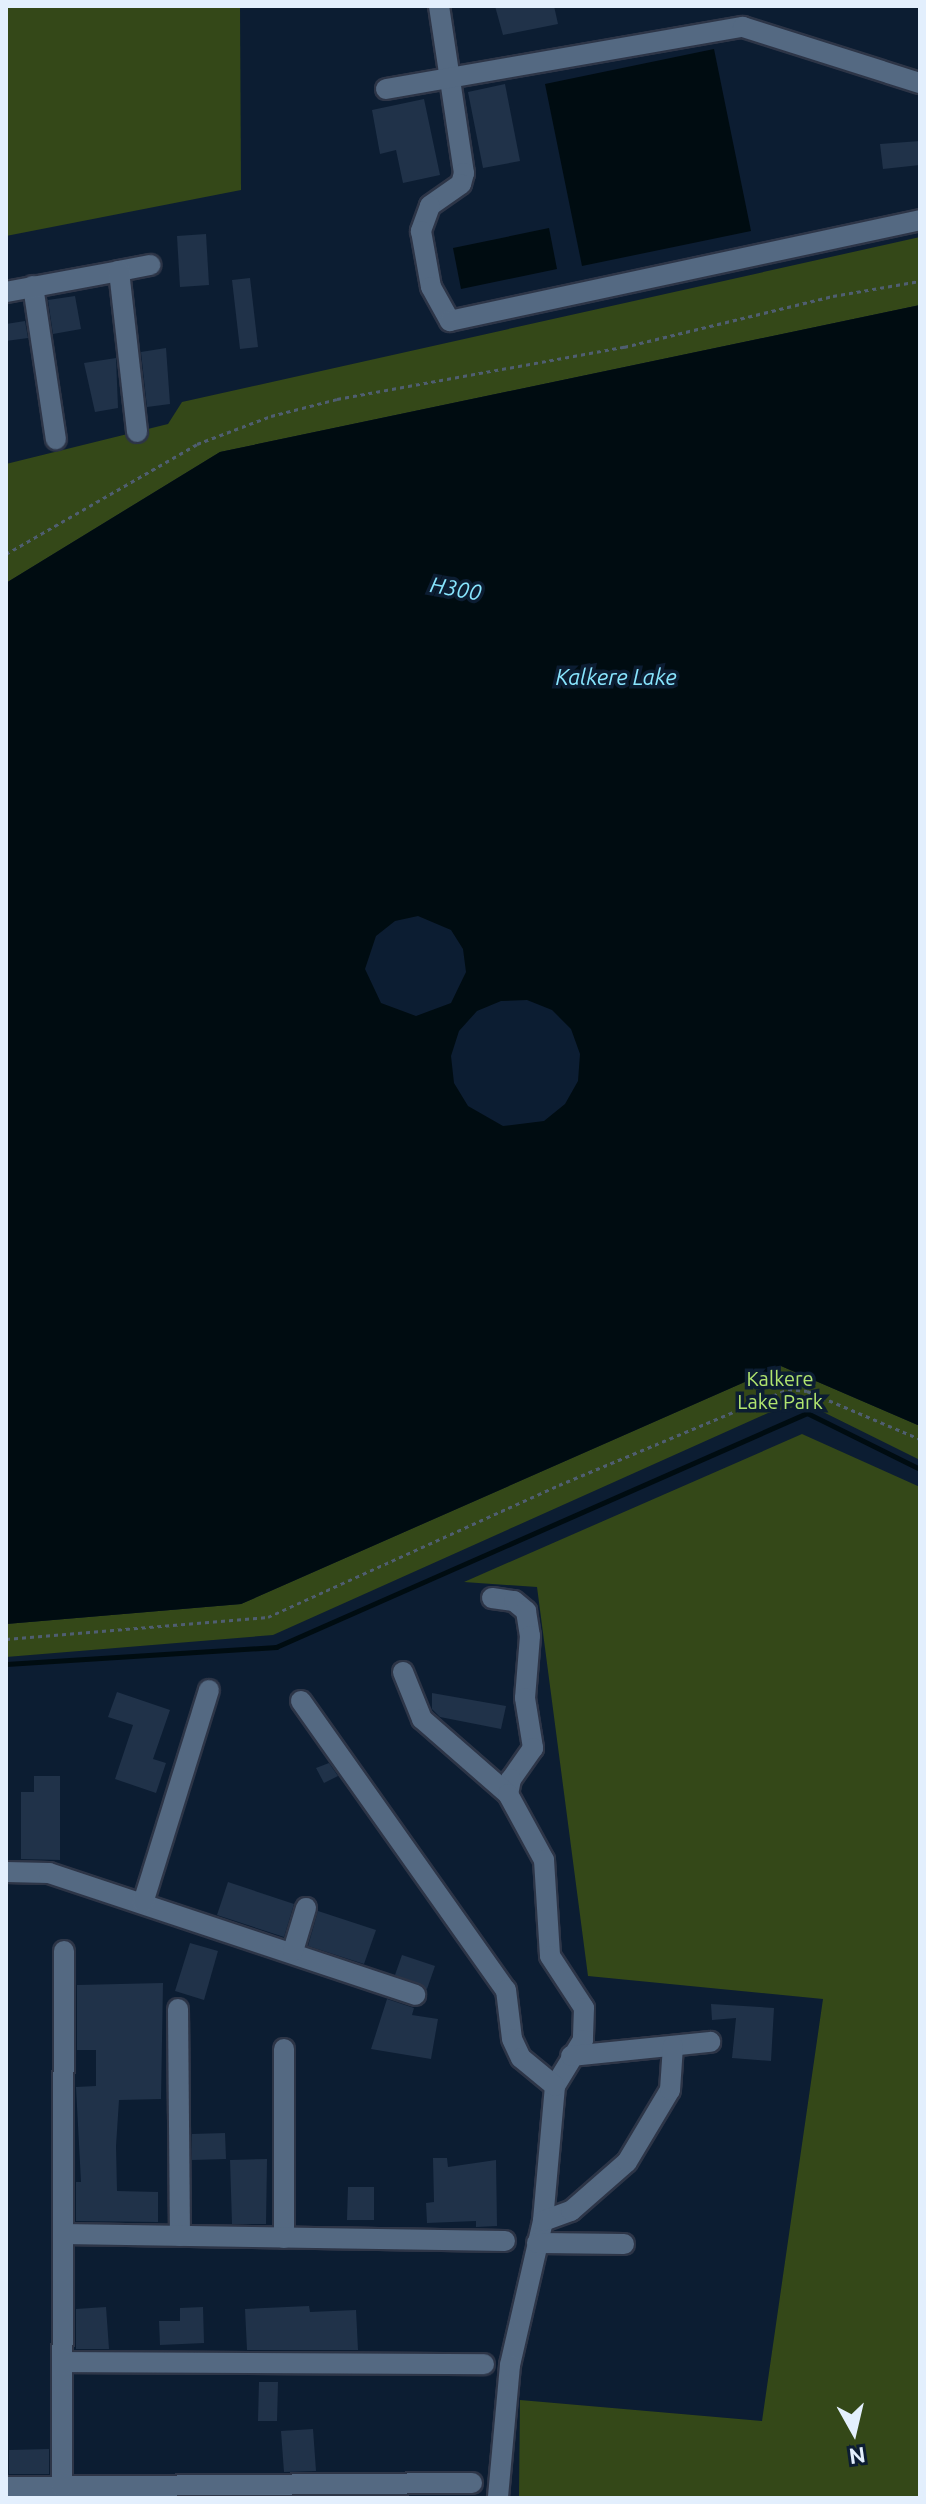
<!DOCTYPE html>
<style>
body{margin:0}
#map{position:relative;width:926px;height:2504px;overflow:hidden;background:#0c1d32;font-family:Ubuntu,sans-serif}
div>[style]{position:absolute}
.green>*{inset:0;background:#344818}
.water>*{inset:0;background:#000c11}
.stream>*{height:5px;margin:-2.5px;padding:0 2.5px;transform-origin:2.5px;border-radius:2.5px;background:#000c11}
.building>*{inset:0;background:#203249}
.path>*{height:3px;margin-top:-1.5px;transform-origin:0;background:repeating-linear-gradient(90deg,#4f5e71 0 4px,transparent 0 8px)}
.roads{filter:drop-shadow(2px 0 #2d3547) drop-shadow(-2px 0 #2d3547) drop-shadow(0 2px #2d3547) drop-shadow(0 -2px #2d3547)}
.minor>*{height:20px;margin:-10px;padding:0 10px;transform-origin:10px;border-radius:10px;background:#546982}
span{translate:-50% -50%;white-space:nowrap;text-align:center;line-height:1.15;-webkit-text-stroke:7px #0c1d32;paint-order:stroke}
.park-label{font-size:20px;color:#b1e56f}
.water-label{font-size:22px;color:#88e5fe;font-style:italic}
.frame{position:absolute;inset:0;border:8px solid #e3effd;pointer-events:none}
.north{position:absolute;left:814px;top:2392px;width:80px;height:80px;-webkit-text-stroke:6px #0c1d32;paint-order:stroke;rotate:172deg;font-size:22px;font-weight:700;line-height:32px;text-align:center;color:#e3effd}
.north::after{content:'';display:block;margin:auto;width:28px;height:36px;background:#e3effd;clip-path:polygon(50% 0,100% 100%,50% 72%,0 100%)}
</style>
<div id="map">
<div class="green">
<div style="clip-path:polygon(6px 6px,240px 6px,241px 190px,6px 236px)"></div>
<div style="clip-path:polygon(920px 237px,920px 305px,220px 452px,6px 583px,6px 464px,168px 424px,182px 402px)"></div>
<div style="clip-path:polygon(781px 1366px,920px 1426px,920px 1460px,807px 1404px,768px 1413px,273px 1635px,6px 1657px,6px 1624px,241px 1604px)"></div>
<div style="clip-path:polygon(802px 1434px,920px 1487px,920px 2498px,519px 2498px,520px 2400px,762px 2421px,823px 1999px,588px 1976px,537px 1587px,464px 1582px)"></div>
</div>
<div class="water">
<div style="clip-path:polygon(714px 49px,751px 231px,582px 266px,545px 84px)"></div>
<div style="clip-path:polygon(549px 228px,557px 269px,461px 289px,453px 248px)"></div>
<div style="clip-path:polygon(evenodd,920px 305px,920px 1426px,781px 1366px,241px 1604px,6px 1624px,6px 583px,220px 452px,920px 305px,418px 916px,451px 930px,463px 949px,466px 972px,451px 1003px,416px 1016px,381px 1003px,365px 969px,376px 936px,395px 921px,418px 916px,920px 305px,527px 1000px,552px 1010px,571px 1029px,580px 1054px,578px 1081px,565px 1104px,544px 1121px,503px 1126px,468px 1106px,454px 1083px,451px 1056px,459px 1031px,477px 1011px,501px 1001px,527px 1000px)"></div>
</div>
<div class="stream">
<div style="left:6px;top:1664px;width:271px;rotate:-3.6deg"></div>
<div style="left:276px;top:1647px;width:580px;rotate:-23.78deg"></div>
<div style="left:807px;top:1413px;width:126px;rotate:26.4deg"></div>
</div>
<div class="building">
<div style="clip-path:polygon(495px 6px,554px 6px,558px 24px,503px 35px)"></div>
<div style="clip-path:polygon(505px 84px,520px 161px,483px 168px,468px 92px)"></div>
<div style="clip-path:polygon(424px 99px,440px 175px,403px 183px,396px 150px,380px 154px,372px 110px)"></div>
<div style="clip-path:polygon(920px 141px,920px 165px,883px 169px,880px 144px)"></div>
<div style="clip-path:polygon(206px 234px,209px 285px,180px 287px,177px 236px)"></div>
<div style="clip-path:polygon(250px 278px,258px 347px,240px 349px,232px 280px)"></div>
<div style="clip-path:polygon(75px 296px,81px 329px,53px 334px,48px 300px)"></div>
<div style="clip-path:polygon(25px 321px,28px 338px,6px 341px,6px 324px)"></div>
<div style="clip-path:polygon(166px 348px,170px 404px,147px 407px,141px 352px)"></div>
<div style="clip-path:polygon(116px 358px,118px 408px,95px 412px,84px 363px)"></div>
<div style="clip-path:polygon(117px 1692px,170px 1710px,153px 1759px,166px 1763px,156px 1793px,115px 1779px,133px 1725px,108px 1717px)"></div>
<div style="clip-path:polygon(432px 1693px,506px 1706px,501px 1729px,440px 1717px,432px 1709px)"></div>
<div style="clip-path:polygon(329px 1763px,338px 1776px,324px 1783px,316px 1768px)"></div>
<div style="clip-path:polygon(34px 1776px,60px 1776px,60px 1860px,21px 1859px,21px 1792px,34px 1792px)"></div>
<div style="clip-path:polygon(228px 1882px,294px 1904px,284px 1937px,217px 1915px)"></div>
<div style="clip-path:polygon(318px 1911px,376px 1930px,364px 1964px,308px 1946px)"></div>
<div style="clip-path:polygon(190px 1943px,218px 1951px,204px 2000px,175px 1991px)"></div>
<div style="clip-path:polygon(402px 1955px,435px 1966px,427px 1989px,395px 1975px)"></div>
<div style="clip-path:polygon(163px 1983px,161px 2099px,119px 2100px,116px 2146px,117px 2191px,158px 2192px,158px 2222px,76px 2221px,76px 2182px,81px 2182px,76px 2087px,96px 2086px,96px 2050px,77px 2050px,77px 1985px)"></div>
<div style="clip-path:polygon(387px 1999px,414px 2008px,412px 2015px,438px 2019px,431px 2059px,371px 2049px)"></div>
<div style="clip-path:polygon(711px 2004px,774px 2008px,771px 2061px,732px 2058px,736px 2018px,712px 2020px)"></div>
<div style="clip-path:polygon(225px 2133px,226px 2159px,192px 2160px,192px 2134px)"></div>
<div style="clip-path:polygon(433px 2158px,447px 2158px,448px 2167px,496px 2160px,497px 2226px,476px 2227px,476px 2221px,427px 2223px,426px 2203px,434px 2202px)"></div>
<div style="clip-path:polygon(267px 2159px,266px 2224px,232px 2224px,230px 2160px)"></div>
<div style="clip-path:polygon(348px 2187px,374px 2187px,374px 2220px,347px 2220px)"></div>
<div style="clip-path:polygon(309px 2306px,310px 2312px,356px 2310px,358px 2350px,247px 2350px,245px 2309px)"></div>
<div style="clip-path:polygon(106px 2307px,109px 2349px,76px 2349px,76px 2309px)"></div>
<div style="clip-path:polygon(203px 2307px,204px 2343px,160px 2345px,159px 2321px,180px 2321px,180px 2308px)"></div>
<div style="clip-path:polygon(259px 2382px,278px 2382px,277px 2421px,258px 2421px)"></div>
<div style="clip-path:polygon(313px 2429px,316px 2471px,284px 2472px,281px 2431px)"></div>
<div style="clip-path:polygon(49px 2449px,49px 2474px,9px 2474px,9px 2450px)"></div>
</div>
<div class="path">
<div style="left:6px;top:554px;width:220px;rotate:-29.9deg"></div>
<div style="left:197px;top:444px;width:79px;rotate:-20.7deg"></div>
<div style="left:271px;top:416px;width:68px;rotate:-14.4deg"></div>
<div style="left:337px;top:399px;width:292px;rotate:-10.3deg"></div>
<div style="left:624px;top:347px;width:215px;rotate:-13.7deg"></div>
<div style="left:833px;top:296px;width:88px;rotate:-9.8deg"></div>
<div style="left:6px;top:1639px;width:263px;rotate:-4.8deg"></div>
<div style="left:268px;top:1617px;width:320px;rotate:-24.4deg"></div>
<div style="left:559px;top:1485px;width:248px;rotate:-22.7deg"></div>
<div style="left:788px;top:1389px;width:19px;rotate:6deg"></div>
<div style="left:807px;top:1391px;width:123px;rotate:23deg"></div>
</div>
<div class="roads">
<div class="minor">
<div style="left:439px;top:6px;width:169px;rotate:81.5deg"></div>
<div style="left:464px;top:173px;width:11px;rotate:105deg"></div>
<div style="left:461px;top:184px;width:38px;rotate:145deg"></div>
<div style="left:430px;top:206px;width:27px;rotate:110deg"></div>
<div style="left:421px;top:231px;width:57px;rotate:79.9deg"></div>
<div style="left:431px;top:287px;width:39px;rotate:61deg"></div>
<div style="left:450px;top:321px;width:481px;rotate:-12.1deg"></div>
<div style="left:386px;top:89px;width:362px;rotate:-9.9deg"></div>
<div style="left:743px;top:27px;width:186px;rotate:17.6deg"></div>
<div style="left:119px;top:271px;width:32px;rotate:-11deg"></div>
<div style="left:33px;top:286px;width:155px;rotate:81.5deg"></div>
<div style="left:6px;top:292px;width:115px;rotate:-10.5deg"></div>
<div style="left:119px;top:271px;width:162px;rotate:83.6deg"></div>
<div style="left:492px;top:1598px;width:22px;rotate:8deg"></div>
<div style="left:514px;top:1601px;width:16px;rotate:40deg"></div>
<div style="left:526px;top:1611px;width:25px;rotate:81deg"></div>
<div style="left:530px;top:1636px;width:62px;rotate:94.6deg"></div>
<div style="left:525px;top:1698px;width:51px;rotate:80.9deg"></div>
<div style="left:533px;top:1748px;width:38px;rotate:125deg"></div>
<div style="left:511px;top:1779px;width:15px;rotate:101deg"></div>
<div style="left:403px;top:1672px;width:51px;rotate:68deg"></div>
<div style="left:422px;top:1719px;width:114px;rotate:41.1deg"></div>
<div style="left:508px;top:1794px;width:75px;rotate:61.4deg"></div>
<div style="left:544px;top:1860px;width:96px;rotate:86.4deg"></div>
<div style="left:550px;top:1956px;width:62px;rotate:56.8deg"></div>
<div style="left:584px;top:2008px;width:32px;rotate:92deg"></div>
<div style="left:583px;top:2040px;width:54px;rotate:121.3deg"></div>
<div style="left:555px;top:2086px;width:136px;rotate:95.1deg"></div>
<div style="left:543px;top:2221px;width:148px;rotate:102.9deg"></div>
<div style="left:510px;top:2365px;width:134px;rotate:95.2deg"></div>
<div style="left:301px;top:1701px;width:354px;rotate:54.7deg"></div>
<div style="left:506px;top:1990px;width:49px;rotate:83deg"></div>
<div style="left:512px;top:2039px;width:21px;rotate:65deg"></div>
<div style="left:521px;top:2058px;width:44px;rotate:39.5deg"></div>
<div style="left:6px;top:1872px;width:43px;rotate:1.3deg"></div>
<div style="left:49px;top:1873px;width:386px;rotate:18.4deg"></div>
<div style="left:143px;top:1903px;width:223px;rotate:-72.8deg"></div>
<div style="left:293px;top:1951px;width:45px;rotate:-73.2deg"></div>
<div style="left:178px;top:2009px;width:227px;rotate:89.5deg"></div>
<div style="left:284px;top:2049px;width:189px;rotate:90deg"></div>
<div style="left:571px;top:2056px;width:140px;rotate:-5.8deg"></div>
<div style="left:543px;top:2221px;width:30px;rotate:-20deg"></div>
<div style="left:571px;top:2211px;width:74px;rotate:-41.2deg"></div>
<div style="left:627px;top:2162px;width:84px;rotate:-59.2deg"></div>
<div style="left:670px;top:2090px;width:44px;rotate:-86.1deg"></div>
<div style="left:63px;top:2234px;width:442px;rotate:0.9deg"></div>
<div style="left:537px;top:2243px;width:87px;rotate:0.7deg"></div>
<div style="left:62px;top:2362px;width:422px;rotate:0.3deg"></div>
<div style="left:6px;top:2487px;width:466px;rotate:-0.5deg"></div>
<div style="left:62px;top:2487px;width:536px;rotate:-89.79deg"></div>
</div>
</div>
<div class="park-label">
<span style="left:780px;top:1390px">Kalkere<br>Lake Park</span>
</div>
<div class="water-label">
<span style="left:456px;top:588px;rotate:10deg">H300</span>
<span style="left:616px;top:677px">Kalkere Lake</span>
</div>
<div class="frame"></div>
<div class="north">N</div>
</div>
